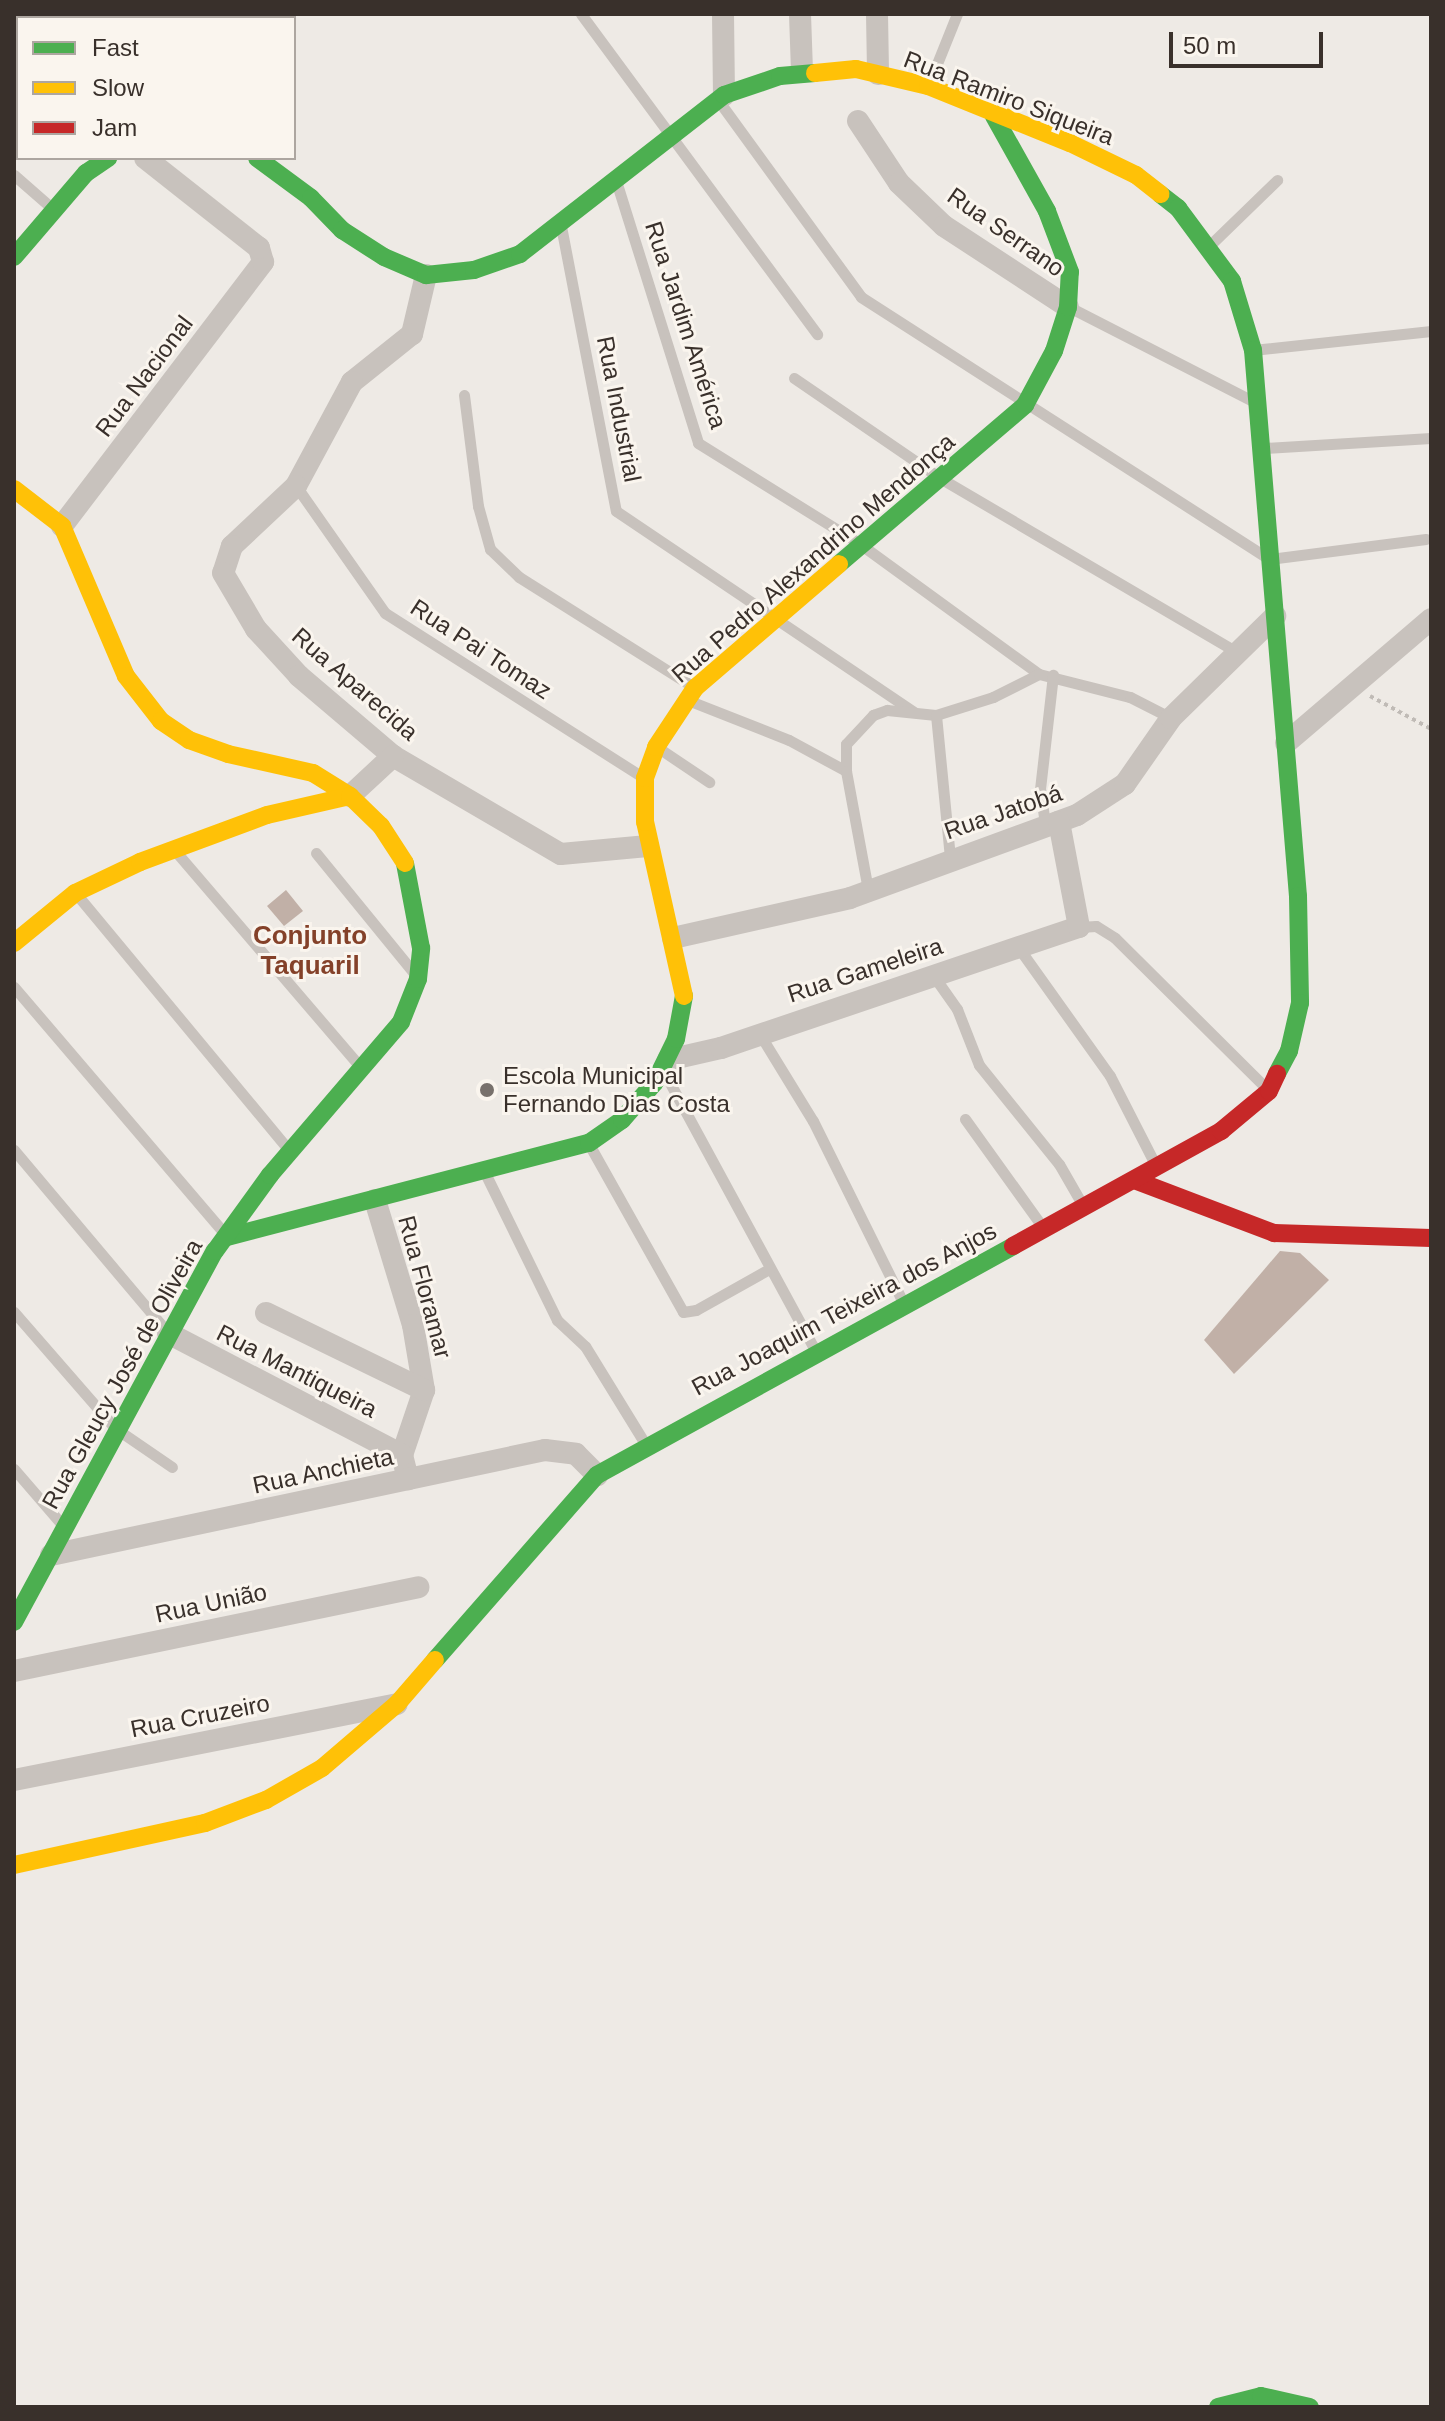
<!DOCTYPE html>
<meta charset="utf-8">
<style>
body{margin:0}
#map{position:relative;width:1445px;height:2421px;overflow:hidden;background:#eeeae5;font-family:Arial,sans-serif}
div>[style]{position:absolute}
.building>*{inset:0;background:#c1b0a7}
.path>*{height:4px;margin-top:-2px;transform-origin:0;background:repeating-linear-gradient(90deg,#c0bbb6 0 4px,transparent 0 8px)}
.lane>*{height:11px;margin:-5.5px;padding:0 5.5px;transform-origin:5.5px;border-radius:5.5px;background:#c8c2bd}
.street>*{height:22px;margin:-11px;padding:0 11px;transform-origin:11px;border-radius:11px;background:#c8c2bd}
.fast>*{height:18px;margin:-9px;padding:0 9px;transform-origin:9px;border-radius:9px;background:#4caf50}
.slow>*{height:18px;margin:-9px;padding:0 9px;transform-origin:9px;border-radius:9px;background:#ffc107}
.jam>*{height:18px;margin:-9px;padding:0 9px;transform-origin:9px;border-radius:9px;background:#c62828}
.dots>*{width:22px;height:22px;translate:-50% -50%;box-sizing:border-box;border:4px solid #faf5ee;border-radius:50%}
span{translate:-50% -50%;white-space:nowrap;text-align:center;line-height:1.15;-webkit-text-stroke:6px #faf5ee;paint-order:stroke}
.street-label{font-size:24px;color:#39302b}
.poi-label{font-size:24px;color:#39302b}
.left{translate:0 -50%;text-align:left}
.neighbourhood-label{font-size:26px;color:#844129;font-weight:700}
.frame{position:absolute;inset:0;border:16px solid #39302b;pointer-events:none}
.legend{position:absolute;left:16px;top:16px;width:280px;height:144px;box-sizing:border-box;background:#faf5ee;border:2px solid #ada6a0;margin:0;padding:10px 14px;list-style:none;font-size:24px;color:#39302b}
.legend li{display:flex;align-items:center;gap:16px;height:40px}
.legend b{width:40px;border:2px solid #ada6a0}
.scale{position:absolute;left:1169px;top:32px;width:154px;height:36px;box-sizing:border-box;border:4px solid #39302b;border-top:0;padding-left:10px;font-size:24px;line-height:28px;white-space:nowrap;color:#39302b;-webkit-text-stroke:6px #faf5ee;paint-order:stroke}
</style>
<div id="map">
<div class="building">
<div style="clip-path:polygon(286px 890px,303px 911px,284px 926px,267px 906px)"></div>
<div style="clip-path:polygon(1280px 1251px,1300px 1253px,1329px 1280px,1234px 1374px,1204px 1340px)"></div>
</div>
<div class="path">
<div style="left:1370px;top:696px;width:69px;rotate:28.4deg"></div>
</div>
<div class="lane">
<div style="left:49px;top:14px;width:4px;rotate:63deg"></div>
<div style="left:581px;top:14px;width:398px;rotate:53.6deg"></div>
<div style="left:208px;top:18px;width:4px;rotate:-90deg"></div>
<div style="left:928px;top:86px;width:78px;rotate:-68.1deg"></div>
<div style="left:718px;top:100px;width:243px;rotate:54deg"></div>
<div style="left:861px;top:297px;width:485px;rotate:32.7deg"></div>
<div style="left:1269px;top:559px;width:158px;rotate:-7.3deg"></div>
<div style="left:14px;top:175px;width:53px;rotate:41.2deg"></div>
<div style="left:617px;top:184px;width:271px;rotate:72.6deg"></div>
<div style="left:698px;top:443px;width:191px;rotate:31.9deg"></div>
<div style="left:860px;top:544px;width:221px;rotate:36deg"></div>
<div style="left:561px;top:226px;width:290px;rotate:79.1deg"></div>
<div style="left:616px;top:511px;width:359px;rotate:34deg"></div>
<div style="left:1209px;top:246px;width:95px;rotate:-44.1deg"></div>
<div style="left:1071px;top:308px;width:207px;rotate:27.1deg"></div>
<div style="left:1253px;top:350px;width:179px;rotate:-6.1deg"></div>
<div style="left:794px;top:378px;width:177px;rotate:34.4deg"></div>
<div style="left:940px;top:478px;width:343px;rotate:30.4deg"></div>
<div style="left:464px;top:395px;width:112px;rotate:82.8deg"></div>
<div style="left:478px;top:506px;width:45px;rotate:74.4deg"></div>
<div style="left:490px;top:549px;width:40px;rotate:44deg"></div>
<div style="left:519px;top:577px;width:208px;rotate:32.2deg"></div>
<div style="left:1264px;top:448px;width:167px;rotate:-3.4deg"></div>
<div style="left:296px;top:486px;width:155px;rotate:55deg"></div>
<div style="left:385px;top:613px;width:307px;rotate:32.5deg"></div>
<div style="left:690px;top:701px;width:106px;rotate:21.5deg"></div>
<div style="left:789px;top:740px;width:65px;rotate:28.5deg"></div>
<div style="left:846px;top:771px;width:27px;rotate:-90deg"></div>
<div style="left:846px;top:744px;width:40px;rotate:-47deg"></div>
<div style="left:873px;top:715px;width:15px;rotate:-20deg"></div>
<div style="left:887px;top:710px;width:49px;rotate:5.8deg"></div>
<div style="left:936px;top:715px;width:60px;rotate:-17.5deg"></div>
<div style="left:993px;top:697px;width:51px;rotate:-26.6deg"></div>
<div style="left:1039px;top:674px;width:94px;rotate:14.2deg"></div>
<div style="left:1130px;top:697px;width:46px;rotate:27.1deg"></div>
<div style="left:936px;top:715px;width:143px;rotate:84.4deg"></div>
<div style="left:657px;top:747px;width:63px;rotate:33.9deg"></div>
<div style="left:846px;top:771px;width:121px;rotate:79.5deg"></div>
<div style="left:1045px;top:824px;width:35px;rotate:-98deg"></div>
<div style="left:1040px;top:789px;width:115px;rotate:-83.5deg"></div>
<div style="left:177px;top:853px;width:283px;rotate:49.4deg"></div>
<div style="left:316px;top:853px;width:154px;rotate:50.8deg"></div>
<div style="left:78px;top:896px;width:330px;rotate:50.3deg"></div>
<div style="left:1079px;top:927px;width:17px;rotate:-3deg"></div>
<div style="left:1096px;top:926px;width:22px;rotate:32deg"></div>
<div style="left:1115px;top:938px;width:216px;rotate:44.8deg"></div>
<div style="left:1018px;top:947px;width:158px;rotate:54.5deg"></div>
<div style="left:1110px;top:1076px;width:101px;rotate:62.9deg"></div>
<div style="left:933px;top:975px;width:42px;rotate:54.8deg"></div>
<div style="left:957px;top:1009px;width:60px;rotate:68.6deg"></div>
<div style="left:979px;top:1065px;width:127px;rotate:51.1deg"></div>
<div style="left:1059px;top:1164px;width:46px;rotate:60.1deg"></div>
<div style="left:14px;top:987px;width:323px;rotate:49.5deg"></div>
<div style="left:759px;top:1033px;width:103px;rotate:58.5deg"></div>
<div style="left:813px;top:1121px;width:204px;rotate:63.6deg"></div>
<div style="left:664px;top:1072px;width:319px;rotate:61.5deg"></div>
<div style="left:965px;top:1119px;width:135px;rotate:54.3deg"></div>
<div style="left:590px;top:1146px;width:190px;rotate:60.7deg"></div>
<div style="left:683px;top:1312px;width:13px;rotate:-9deg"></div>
<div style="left:696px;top:1310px;width:84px;rotate:-29.3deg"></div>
<div style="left:14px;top:1150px;width:238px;rotate:49.9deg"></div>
<div style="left:485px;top:1173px;width:164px;rotate:63.9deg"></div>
<div style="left:557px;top:1320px;width:38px;rotate:43deg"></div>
<div style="left:585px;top:1346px;width:116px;rotate:58.4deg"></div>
<div style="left:14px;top:1312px;width:154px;rotate:49deg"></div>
<div style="left:115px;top:1428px;width:69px;rotate:34.4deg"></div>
<div style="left:14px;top:1469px;width:77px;rotate:49.2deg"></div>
</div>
<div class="street">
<div style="left:723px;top:14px;width:81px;rotate:89.3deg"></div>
<div style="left:800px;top:14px;width:58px;rotate:88deg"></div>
<div style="left:877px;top:14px;width:60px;rotate:89deg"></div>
<div style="left:858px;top:121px;width:74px;rotate:56.5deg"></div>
<div style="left:899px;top:183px;width:62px;rotate:43.7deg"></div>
<div style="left:944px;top:226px;width:148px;rotate:33.2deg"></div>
<div style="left:426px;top:275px;width:61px;rotate:103.3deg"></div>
<div style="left:412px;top:334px;width:77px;rotate:141.3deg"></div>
<div style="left:352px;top:382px;width:118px;rotate:118.3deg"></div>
<div style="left:296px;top:486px;width:88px;rotate:136.8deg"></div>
<div style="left:232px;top:546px;width:28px;rotate:108deg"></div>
<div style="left:223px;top:573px;width:65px;rotate:59.5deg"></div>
<div style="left:256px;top:629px;width:64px;rotate:47.5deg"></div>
<div style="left:299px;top:676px;width:123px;rotate:40.4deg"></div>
<div style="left:393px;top:756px;width:194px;rotate:30.3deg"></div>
<div style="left:561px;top:854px;width:87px;rotate:-5.3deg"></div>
<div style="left:62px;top:526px;width:332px;rotate:-52.7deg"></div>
<div style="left:263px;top:262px;width:15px;rotate:-106deg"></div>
<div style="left:259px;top:248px;width:145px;rotate:-141.7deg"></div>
<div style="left:1286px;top:743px;width:191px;rotate:-40.5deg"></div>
<div style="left:350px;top:796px;width:59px;rotate:-42.9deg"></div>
<div style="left:673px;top:938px;width:181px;rotate:-12.7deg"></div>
<div style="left:850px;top:898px;width:242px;rotate:-20.1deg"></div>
<div style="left:1077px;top:815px;width:57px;rotate:-32.9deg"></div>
<div style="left:1125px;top:784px;width:80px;rotate:-55.1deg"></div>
<div style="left:1171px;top:718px;width:146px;rotate:-44.4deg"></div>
<div style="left:668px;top:1060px;width:54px;rotate:-12.8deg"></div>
<div style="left:721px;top:1048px;width:378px;rotate:-18.7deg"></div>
<div style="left:1079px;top:927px;width:107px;rotate:-100.8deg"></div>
<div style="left:375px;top:1200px;width:131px;rotate:73.1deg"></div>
<div style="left:413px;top:1325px;width:66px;rotate:80.4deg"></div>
<div style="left:424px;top:1390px;width:69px;rotate:108.7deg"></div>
<div style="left:402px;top:1455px;width:25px;rotate:76deg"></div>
<div style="left:266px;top:1313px;width:176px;rotate:26deg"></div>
<div style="left:168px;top:1333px;width:264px;rotate:27.5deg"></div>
<div style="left:51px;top:1555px;width:505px;rotate:-12deg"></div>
<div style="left:545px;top:1450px;width:31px;rotate:7deg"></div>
<div style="left:576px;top:1454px;width:30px;rotate:45deg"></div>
<div style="left:14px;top:1671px;width:413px;rotate:-11.7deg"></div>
<div style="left:14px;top:1780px;width:390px;rotate:-11.2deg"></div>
</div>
<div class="fast">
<div style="left:257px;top:158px;width:67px;rotate:36.5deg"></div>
<div style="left:311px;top:198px;width:45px;rotate:45.9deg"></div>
<div style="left:342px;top:230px;width:50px;rotate:32.7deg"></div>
<div style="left:384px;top:257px;width:46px;rotate:23.2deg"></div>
<div style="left:426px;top:275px;width:48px;rotate:-5.9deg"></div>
<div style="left:474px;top:270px;width:49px;rotate:-19.2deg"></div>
<div style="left:520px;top:254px;width:259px;rotate:-37.9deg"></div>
<div style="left:724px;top:95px;width:59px;rotate:-18.7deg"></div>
<div style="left:780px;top:76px;width:35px;rotate:-5deg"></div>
<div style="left:1160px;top:194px;width:23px;rotate:38deg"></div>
<div style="left:1178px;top:208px;width:91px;rotate:53.5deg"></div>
<div style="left:1232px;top:281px;width:72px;rotate:73.1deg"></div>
<div style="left:1253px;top:350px;width:548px;rotate:85.29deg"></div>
<div style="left:1298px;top:896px;width:107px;rotate:88.9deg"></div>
<div style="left:1300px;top:1003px;width:49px;rotate:102.9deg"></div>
<div style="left:1289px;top:1051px;width:26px;rotate:118deg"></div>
<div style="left:14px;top:257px;width:111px;rotate:-49.4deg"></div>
<div style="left:86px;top:173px;width:27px;rotate:-34deg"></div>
<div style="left:839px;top:564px;width:245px;rotate:-40.5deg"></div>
<div style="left:1025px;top:405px;width:61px;rotate:-61.8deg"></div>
<div style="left:1054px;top:351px;width:46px;rotate:-72.3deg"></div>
<div style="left:1068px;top:307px;width:35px;rotate:-87deg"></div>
<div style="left:1070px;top:272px;width:65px;rotate:-110.7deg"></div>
<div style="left:1047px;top:211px;width:109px;rotate:-119.2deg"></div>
<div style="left:227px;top:1237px;width:374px;rotate:-14.6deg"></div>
<div style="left:589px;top:1143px;width:40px;rotate:-34.9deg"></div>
<div style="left:622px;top:1120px;width:50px;rotate:-49deg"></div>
<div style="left:655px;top:1082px;width:48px;rotate:-64deg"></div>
<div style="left:676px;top:1039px;width:44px;rotate:-79.5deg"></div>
<div style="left:14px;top:1622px;width:422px;rotate:-61.6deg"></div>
<div style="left:215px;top:1251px;width:94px;rotate:-54.1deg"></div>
<div style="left:270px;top:1175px;width:201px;rotate:-49.4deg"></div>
<div style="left:401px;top:1022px;width:46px;rotate:-68.4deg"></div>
<div style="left:418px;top:979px;width:31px;rotate:-84deg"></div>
<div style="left:421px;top:948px;width:86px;rotate:-100.7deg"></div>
<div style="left:435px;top:1660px;width:246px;rotate:-48.8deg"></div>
<div style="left:597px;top:1475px;width:475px;rotate:-28.8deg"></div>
<div style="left:1218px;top:2407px;width:44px;rotate:-14.3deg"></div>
<div style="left:1261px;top:2396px;width:50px;rotate:12.7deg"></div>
</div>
<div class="slow">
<div style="left:815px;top:73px;width:41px;rotate:-5.6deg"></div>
<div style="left:856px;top:69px;width:74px;rotate:13.3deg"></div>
<div style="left:928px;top:86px;width:153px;rotate:21.9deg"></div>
<div style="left:1070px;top:143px;width:73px;rotate:25.9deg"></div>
<div style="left:1136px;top:175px;width:31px;rotate:38deg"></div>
<div style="left:14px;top:489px;width:61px;rotate:37.6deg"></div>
<div style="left:62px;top:526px;width:163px;rotate:66.9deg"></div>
<div style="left:126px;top:676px;width:57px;rotate:52.1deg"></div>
<div style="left:161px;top:721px;width:34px;rotate:34deg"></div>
<div style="left:189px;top:740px;width:41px;rotate:19.7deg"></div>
<div style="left:228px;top:754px;width:87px;rotate:12.6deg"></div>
<div style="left:313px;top:773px;width:44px;rotate:31.9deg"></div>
<div style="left:14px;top:943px;width:79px;rotate:-39.3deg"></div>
<div style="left:75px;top:893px;width:72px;rotate:-25.5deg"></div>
<div style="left:140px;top:862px;width:135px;rotate:-20.3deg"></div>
<div style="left:267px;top:815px;width:85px;rotate:-12.9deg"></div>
<div style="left:350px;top:796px;width:43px;rotate:44.1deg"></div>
<div style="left:381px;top:826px;width:44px;rotate:57deg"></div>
<div style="left:684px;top:996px;width:178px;rotate:-102.6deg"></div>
<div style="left:645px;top:822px;width:44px;rotate:-90deg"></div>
<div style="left:645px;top:778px;width:33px;rotate:-70deg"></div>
<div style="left:656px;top:747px;width:71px;rotate:-56.5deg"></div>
<div style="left:695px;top:688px;width:190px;rotate:-40.7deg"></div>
<div style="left:14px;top:1865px;width:196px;rotate:-12.4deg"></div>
<div style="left:205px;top:1823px;width:65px;rotate:-20.7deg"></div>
<div style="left:266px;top:1800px;width:64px;rotate:-29.7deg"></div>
<div style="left:322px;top:1768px;width:99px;rotate:-40.5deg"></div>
<div style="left:397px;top:1704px;width:58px;rotate:-49.2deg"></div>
</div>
<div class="jam">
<div style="left:1137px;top:1181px;width:147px;rotate:20.8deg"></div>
<div style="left:1274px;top:1233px;width:157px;rotate:1.8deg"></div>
<div style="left:1013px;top:1246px;width:238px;rotate:-28.9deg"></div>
<div style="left:1221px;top:1131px;width:62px;rotate:-39.8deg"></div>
<div style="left:1269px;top:1091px;width:19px;rotate:-65deg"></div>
</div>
<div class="dots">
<div style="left:487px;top:1090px;background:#78716c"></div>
</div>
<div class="street-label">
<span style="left:1009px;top:98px;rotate:21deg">Rua Ramiro Siqueira</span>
<span style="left:1006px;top:232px;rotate:35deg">Rua Serrano</span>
<span style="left:686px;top:325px;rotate:72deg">Rua Jardim América</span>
<span style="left:144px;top:376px;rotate:-53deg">Rua Nacional</span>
<span style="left:619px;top:409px;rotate:79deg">Rua Industrial</span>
<span style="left:813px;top:558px;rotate:-41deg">Rua Pedro Alexandrino Mendonça</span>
<span style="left:481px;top:649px;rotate:33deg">Rua Pai Tomaz</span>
<span style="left:355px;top:684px;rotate:41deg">Rua Aparecida</span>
<span style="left:1003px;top:812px;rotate:-19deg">Rua Jatobá</span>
<span style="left:865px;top:970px;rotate:-18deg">Rua Gameleira</span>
<span style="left:425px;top:1287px;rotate:75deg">Rua Floramar</span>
<span style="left:844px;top:1309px;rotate:-28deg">Rua Joaquim Teixeira dos Anjos</span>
<span style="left:297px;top:1371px;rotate:27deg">Rua Mantiqueira</span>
<span style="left:122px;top:1374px;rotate:-61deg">Rua Gleucy José de Oliveira</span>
<span style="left:323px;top:1471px;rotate:-12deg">Rua Anchieta</span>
<span style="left:211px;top:1603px;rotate:-12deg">Rua União</span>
<span style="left:200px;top:1716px;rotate:-11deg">Rua Cruzeiro</span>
</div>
<div class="poi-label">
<span class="left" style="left:503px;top:1090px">Escola Municipal<br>Fernando Dias Costa</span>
</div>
<div class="neighbourhood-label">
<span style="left:310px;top:951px">Conjunto<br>Taquaril</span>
</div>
<div class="frame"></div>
<ul class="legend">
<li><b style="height:10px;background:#4caf50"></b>Fast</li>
<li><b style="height:10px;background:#ffc107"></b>Slow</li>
<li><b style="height:10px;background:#c62828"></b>Jam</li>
</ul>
<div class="scale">50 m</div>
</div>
